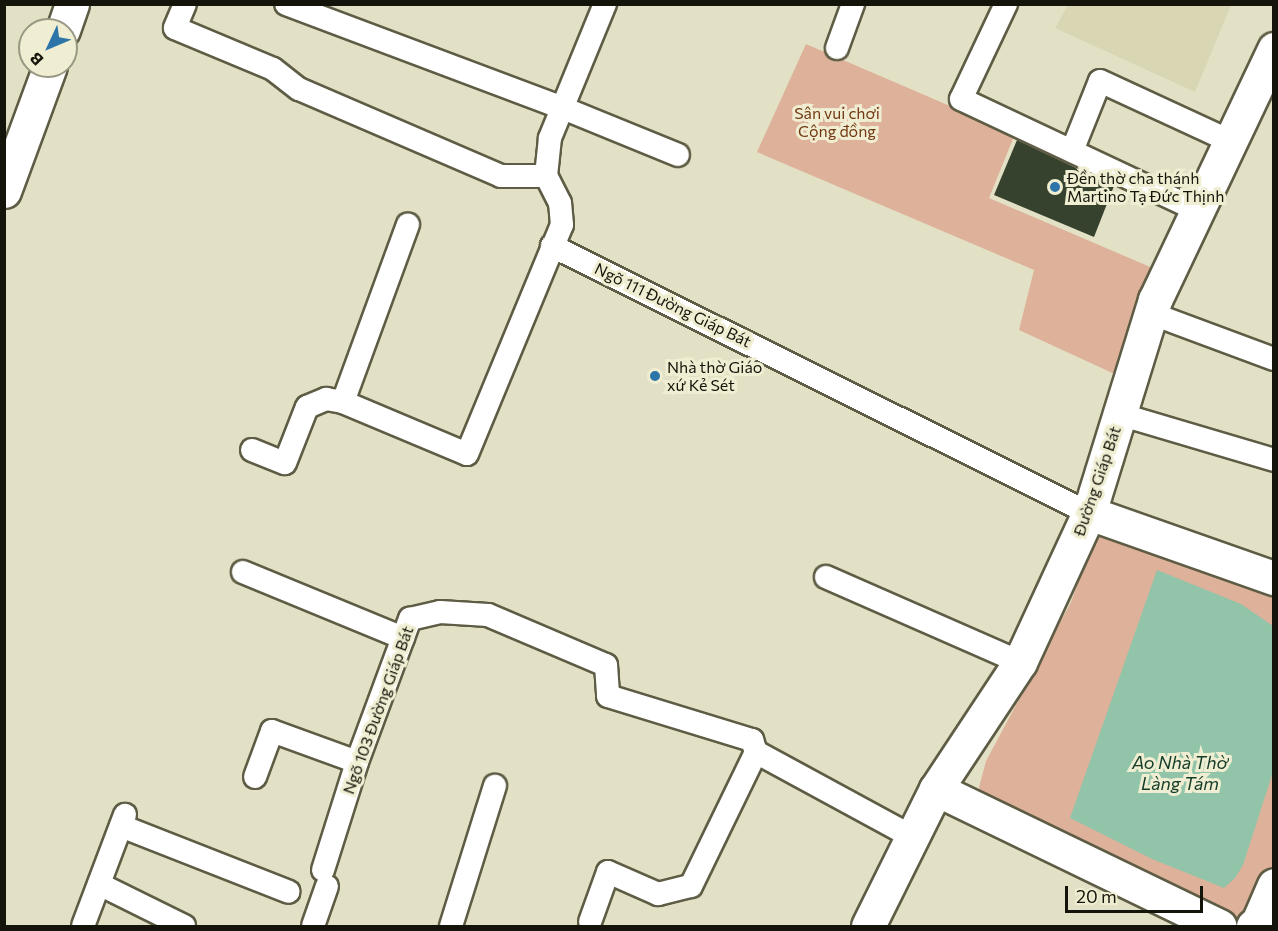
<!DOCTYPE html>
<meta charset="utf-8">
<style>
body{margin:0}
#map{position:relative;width:1278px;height:931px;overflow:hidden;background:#e3e1c5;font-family:Commissioner,sans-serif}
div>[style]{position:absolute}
.built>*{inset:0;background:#d8d6b3}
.green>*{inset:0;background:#ddb19a}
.water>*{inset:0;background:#92c4a9}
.building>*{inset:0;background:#36422e}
.roads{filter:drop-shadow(2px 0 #5e5c44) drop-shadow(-2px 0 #5e5c44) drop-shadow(0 2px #5e5c44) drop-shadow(0 -2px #5e5c44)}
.lane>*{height:22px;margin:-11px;padding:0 11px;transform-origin:11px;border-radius:11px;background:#fff}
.street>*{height:33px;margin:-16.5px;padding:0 16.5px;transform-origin:16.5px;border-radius:16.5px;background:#fff}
.secondary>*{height:33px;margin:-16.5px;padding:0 16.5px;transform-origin:16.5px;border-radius:16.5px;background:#fff}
.dots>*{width:16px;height:16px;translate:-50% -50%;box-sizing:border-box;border:3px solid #f0eed2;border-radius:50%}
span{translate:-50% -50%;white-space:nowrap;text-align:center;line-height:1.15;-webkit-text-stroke:6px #f0eed2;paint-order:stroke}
.park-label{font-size:16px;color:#733813}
.poi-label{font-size:16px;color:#15140a}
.left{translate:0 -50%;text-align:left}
.street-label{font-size:16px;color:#15140a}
.water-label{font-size:18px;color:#133c29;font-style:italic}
.frame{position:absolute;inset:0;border:6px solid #15140a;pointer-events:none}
.north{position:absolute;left:18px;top:18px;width:60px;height:60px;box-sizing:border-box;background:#f0eed2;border:2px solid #989782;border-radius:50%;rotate:226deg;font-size:16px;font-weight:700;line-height:24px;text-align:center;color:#15140a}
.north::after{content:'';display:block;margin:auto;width:21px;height:27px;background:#2d75a9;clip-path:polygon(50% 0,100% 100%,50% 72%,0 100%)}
.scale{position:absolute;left:1065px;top:886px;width:138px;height:27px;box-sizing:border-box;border:3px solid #15140a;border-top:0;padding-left:8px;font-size:18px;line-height:21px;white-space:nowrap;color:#15140a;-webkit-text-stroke:4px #f0eed2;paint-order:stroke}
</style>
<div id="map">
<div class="built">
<div style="clip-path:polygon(1068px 5px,1068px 4px,1231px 5px,1195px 92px,1055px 28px)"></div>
</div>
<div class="green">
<div style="clip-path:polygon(806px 44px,1015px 134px,989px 198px,1155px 269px,1121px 377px,1019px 330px,1034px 270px,757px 152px)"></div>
<div style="clip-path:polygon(1097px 531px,1273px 588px,1273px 869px,1256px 915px,1241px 926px,985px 805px,979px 787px,986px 761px,1071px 602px)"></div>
</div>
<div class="water">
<div style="clip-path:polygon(1157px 570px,1241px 604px,1273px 626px,1273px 772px,1243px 865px,1235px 878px,1224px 888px,1152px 859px,1070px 818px)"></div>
</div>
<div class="building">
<div style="clip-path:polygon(1017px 140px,1114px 186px,1094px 237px,994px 195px)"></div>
</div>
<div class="roads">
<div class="lane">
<div style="left:185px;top:4px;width:26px;rotate:113deg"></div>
<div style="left:175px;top:28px;width:106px;rotate:22.7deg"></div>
<div style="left:273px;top:69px;width:33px;rotate:38deg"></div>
<div style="left:299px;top:89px;width:220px;rotate:23.3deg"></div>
<div style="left:501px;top:176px;width:45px"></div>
<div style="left:286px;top:4px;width:296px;rotate:20.6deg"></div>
<div style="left:563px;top:108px;width:124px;rotate:22.2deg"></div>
<div style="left:1006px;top:4px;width:105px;rotate:115.3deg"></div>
<div style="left:961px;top:99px;width:261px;rotate:25.2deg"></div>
<div style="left:837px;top:48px;width:47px;rotate:-70deg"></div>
<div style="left:1072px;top:151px;width:75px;rotate:-68.2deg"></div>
<div style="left:1100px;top:81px;width:143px;rotate:24.8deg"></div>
<div style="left:552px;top:246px;width:600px;rotate:26.44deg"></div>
<div style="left:1150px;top:313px;width:132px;rotate:20.4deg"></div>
<div style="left:343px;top:402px;width:189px;rotate:-69.9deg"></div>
<div style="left:1119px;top:414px;width:162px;rotate:16.5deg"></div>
<div style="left:252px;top:450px;width:35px;rotate:22deg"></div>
<div style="left:285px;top:463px;width:60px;rotate:-68.6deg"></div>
<div style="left:307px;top:407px;width:21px;rotate:-23deg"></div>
<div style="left:326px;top:399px;width:17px;rotate:10deg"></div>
<div style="left:343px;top:402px;width:134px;rotate:22.8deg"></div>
<div style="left:467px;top:454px;width:248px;rotate:-67.5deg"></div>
<div style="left:562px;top:225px;width:22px;rotate:-95deg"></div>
<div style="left:560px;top:203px;width:30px;rotate:-117deg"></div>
<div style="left:546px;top:176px;width:38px;rotate:-84deg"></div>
<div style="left:550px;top:138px;width:145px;rotate:-67.7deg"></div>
<div style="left:243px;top:572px;width:173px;rotate:22.4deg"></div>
<div style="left:826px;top:577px;width:212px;rotate:23.7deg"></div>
<div style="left:255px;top:777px;width:49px;rotate:-69.7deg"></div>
<div style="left:272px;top:731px;width:90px;rotate:20deg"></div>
<div style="left:121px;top:826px;width:180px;rotate:21.4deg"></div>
<div style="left:323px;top:870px;width:113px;rotate:-72.5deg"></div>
<div style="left:357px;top:762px;width:153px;rotate:-69.7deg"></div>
<div style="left:410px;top:619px;width:31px;rotate:-13deg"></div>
<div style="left:440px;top:612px;width:48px;rotate:3.6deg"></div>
<div style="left:488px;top:615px;width:128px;rotate:23deg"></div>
<div style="left:606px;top:665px;width:31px;rotate:86deg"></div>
<div style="left:608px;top:696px;width:151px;rotate:17deg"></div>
<div style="left:752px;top:740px;width:13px;rotate:72deg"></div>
<div style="left:756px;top:752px;width:176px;rotate:28.5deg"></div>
<div style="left:99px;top:884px;width:95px;rotate:26.3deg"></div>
<div style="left:590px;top:922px;width:53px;rotate:-70.2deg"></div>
<div style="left:608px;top:872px;width:55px;rotate:23.7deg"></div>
<div style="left:658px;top:894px;width:34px;rotate:-14deg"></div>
<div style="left:691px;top:886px;width:149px;rotate:-64.1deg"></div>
<div style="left:83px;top:926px;width:119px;rotate:-69.3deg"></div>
<div style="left:313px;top:926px;width:42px;rotate:-70.7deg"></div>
<div style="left:451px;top:926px;width:147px;rotate:-72.6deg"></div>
</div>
<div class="street">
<div style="left:1089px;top:513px;width:196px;rotate:19.4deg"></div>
<div style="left:936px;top:789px;width:315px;rotate:25.8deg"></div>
<div style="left:868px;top:926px;width:153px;rotate:-63.6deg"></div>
<div style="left:936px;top:789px;width:152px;rotate:-56.5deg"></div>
<div style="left:1020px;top:662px;width:164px;rotate:-65.2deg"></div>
<div style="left:1089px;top:513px;width:223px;rotate:-72.8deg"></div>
<div style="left:1155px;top:300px;width:278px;rotate:-64.6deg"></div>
<div style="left:1253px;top:926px;width:6px;rotate:-39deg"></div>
<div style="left:1258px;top:922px;width:40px;rotate:-66.6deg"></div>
</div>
<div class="secondary">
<div style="left:63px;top:30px;width:28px;rotate:-71deg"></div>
<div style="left:4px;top:191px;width:133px;rotate:-69.8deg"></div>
</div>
</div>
<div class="dots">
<div style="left:1055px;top:187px;background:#2d75a9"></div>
<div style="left:655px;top:376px;background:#2d75a9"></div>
</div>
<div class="park-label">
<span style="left:837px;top:122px">Sân vui chơi<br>Cộng đồng</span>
</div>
<div class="poi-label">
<span class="left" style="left:1067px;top:187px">Đền thờ cha thánh<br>Martino Tạ Đức Thịnh</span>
<span class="left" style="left:667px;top:376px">Nhà thờ Giáo<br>xứ Kẻ Sét</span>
</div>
<div class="street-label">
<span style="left:673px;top:305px;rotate:26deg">Ngõ 111 Đường Giáp Bát</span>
<span style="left:1097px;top:481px;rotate:-71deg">Đường Giáp Bát</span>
<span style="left:378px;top:710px;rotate:-70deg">Ngõ 103 Đường Giáp Bát</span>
</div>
<div class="water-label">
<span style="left:1180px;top:773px">Ao Nhà Thờ<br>Làng Tám</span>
</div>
<div class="frame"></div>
<div class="north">B</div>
<div class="scale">20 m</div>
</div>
